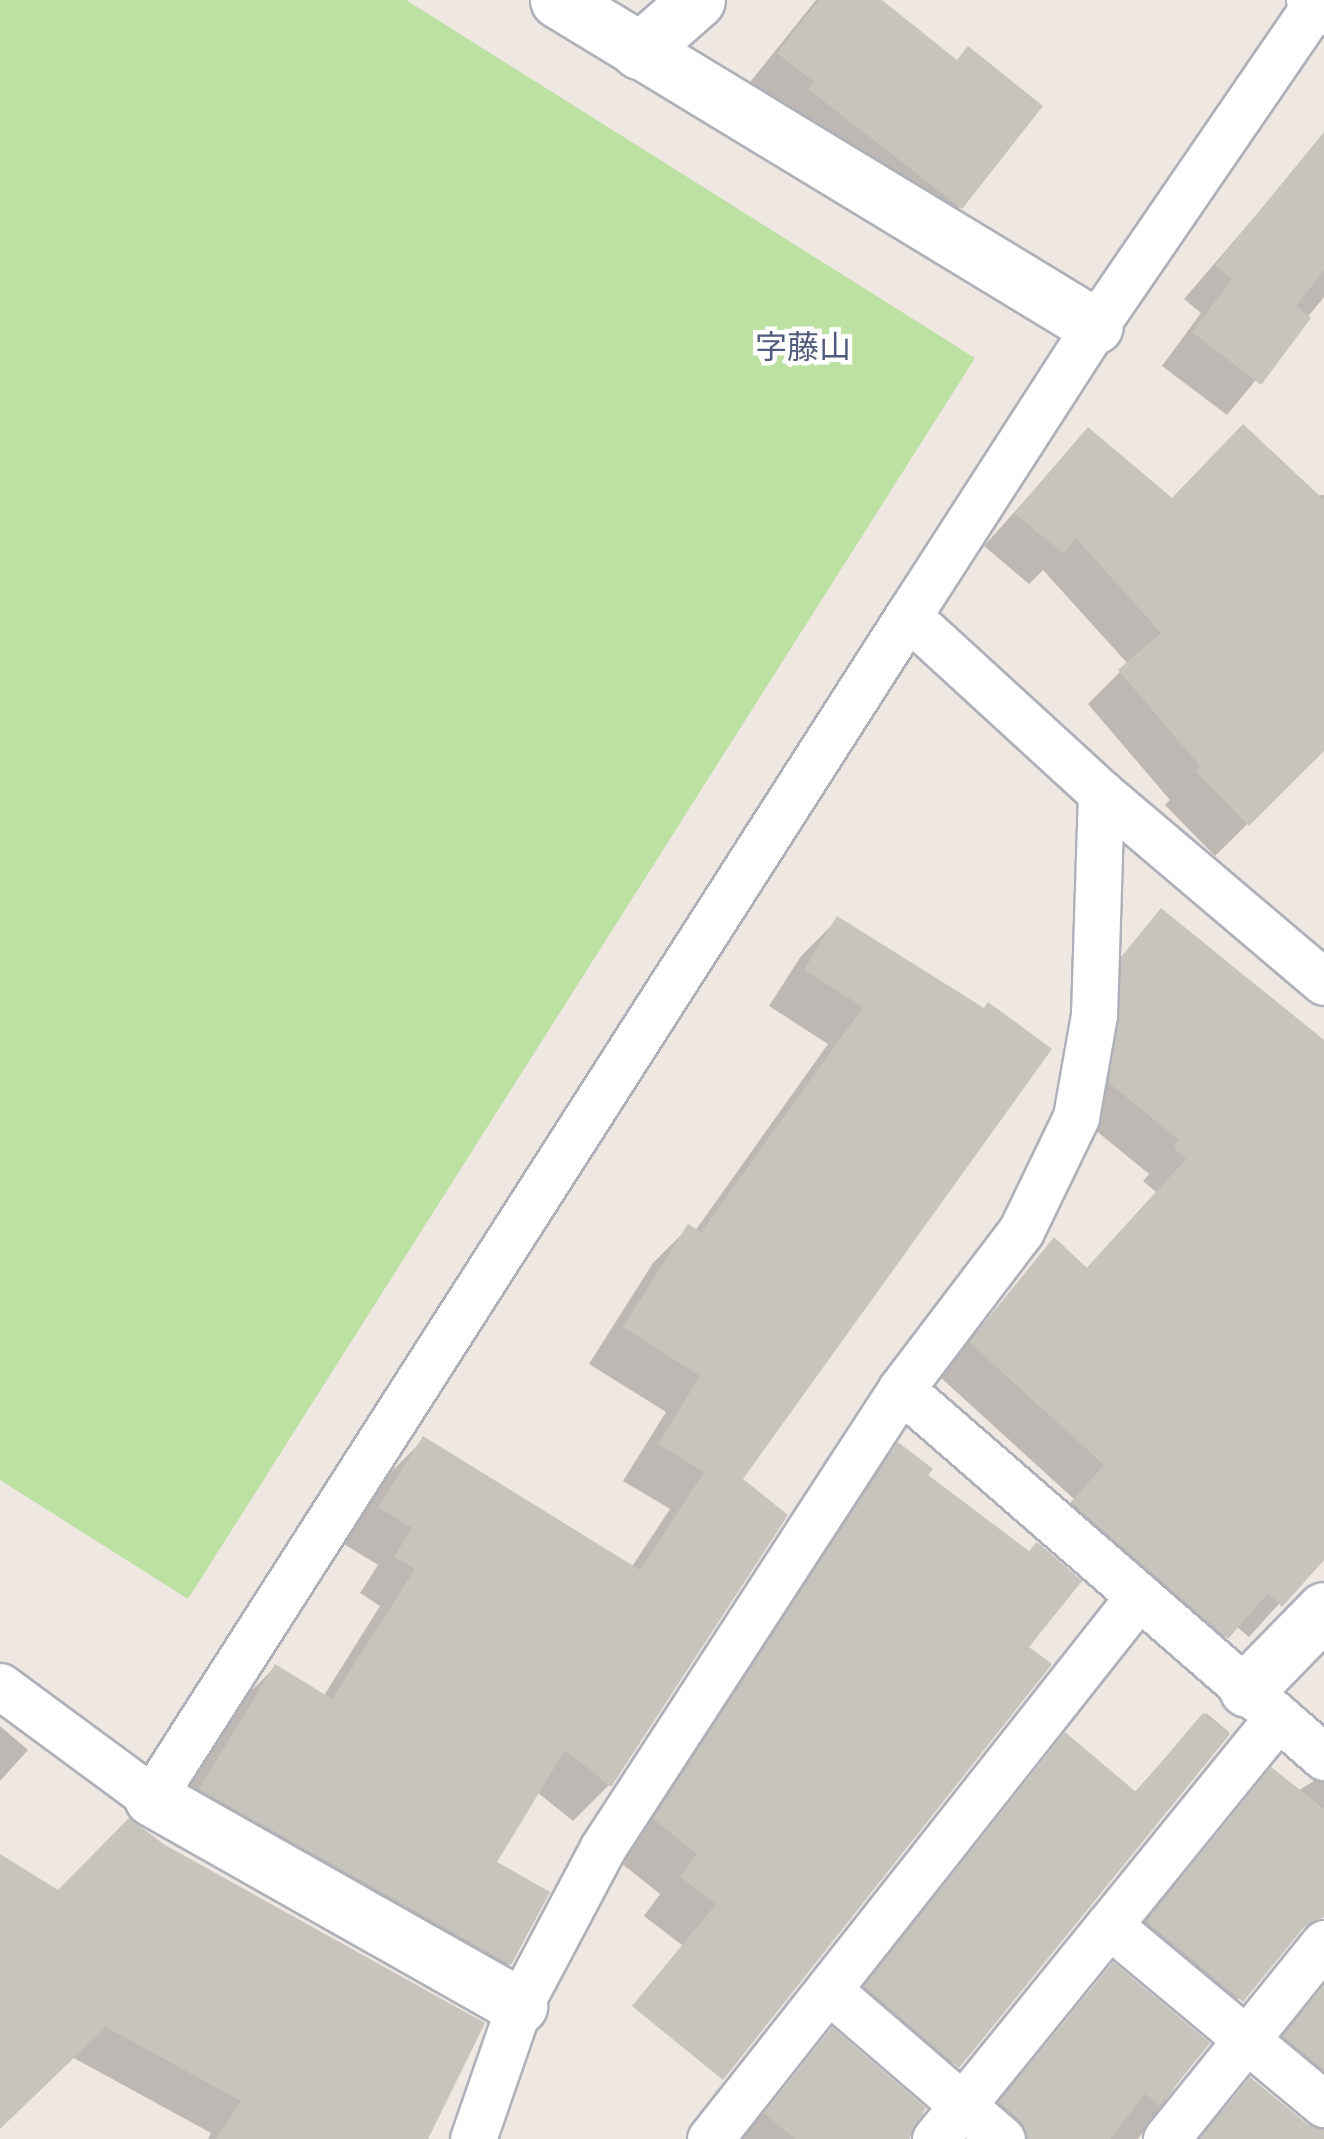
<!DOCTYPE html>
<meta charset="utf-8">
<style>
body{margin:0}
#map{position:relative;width:1324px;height:2139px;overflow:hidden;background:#eee7e2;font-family:Commissioner,"Noto Sans JP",sans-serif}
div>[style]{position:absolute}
.green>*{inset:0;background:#bde0a3}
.shadow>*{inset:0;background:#0003}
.building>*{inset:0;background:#c7c3bd}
.roads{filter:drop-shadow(2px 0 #aeb1b9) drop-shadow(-2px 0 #aeb1b9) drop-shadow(0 2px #aeb1b9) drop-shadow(0 -2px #aeb1b9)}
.lane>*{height:45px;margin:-22.5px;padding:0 22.5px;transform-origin:22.5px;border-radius:22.5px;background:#fff}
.street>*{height:55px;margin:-27.5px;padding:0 27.5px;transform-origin:27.5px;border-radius:27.5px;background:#fff}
.secondary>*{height:55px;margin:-27.5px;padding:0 27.5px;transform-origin:27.5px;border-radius:27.5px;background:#fff}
span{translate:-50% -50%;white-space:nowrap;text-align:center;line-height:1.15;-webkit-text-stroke:9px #fff;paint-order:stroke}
.quarter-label{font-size:32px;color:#515c7c}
</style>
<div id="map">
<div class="green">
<div style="clip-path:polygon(0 0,406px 0,975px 358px,188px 1599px,0 1480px)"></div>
</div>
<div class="shadow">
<div style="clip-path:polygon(816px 0,878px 0,960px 207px,928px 240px,747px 86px)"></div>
<div style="clip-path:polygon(1313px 149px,1324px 157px,1324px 297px,1227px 415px,1162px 366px,1201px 313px,1184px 299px)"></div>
<div style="clip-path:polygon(1088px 430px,1171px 501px,1324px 495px,1324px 748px,1215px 856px,1165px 805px,1170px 800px,1088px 704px,1128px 664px,1043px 570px,1029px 584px,984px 546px)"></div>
<div style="clip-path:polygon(1161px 912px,1324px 1043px,1324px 1554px,1249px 1637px,1236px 1626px,1194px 1669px,1041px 1536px,1074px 1499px,939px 1376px,1054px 1241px,1085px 1270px,1156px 1192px,1143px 1181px,1149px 1174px,1078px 1116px,1091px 991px)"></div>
<div style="clip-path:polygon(837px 920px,983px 1011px,740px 1480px,609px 1785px,573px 1821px,537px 1792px,493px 1863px,546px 1893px,509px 1964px,473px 2000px,165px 1826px,239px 1703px,275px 1667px,323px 1697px,380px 1606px,360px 1593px,378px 1565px,344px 1544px,388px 1475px,424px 1439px,631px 1568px,670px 1509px,623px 1481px,666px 1412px,589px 1364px,653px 1263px,689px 1227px,695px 1231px,828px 1044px,769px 1006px,801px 956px)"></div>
<div style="clip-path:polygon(898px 1445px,925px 1475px,1026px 1647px,767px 2010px,644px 1916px,660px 1894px,616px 1859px,860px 1484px)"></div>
<div style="clip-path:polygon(1206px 1713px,1229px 1732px,927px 2096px,836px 2018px,1065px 1736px,1134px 1793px)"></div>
<div style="clip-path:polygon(0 1726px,28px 1750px,0 1781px)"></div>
<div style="clip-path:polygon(1324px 1758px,1324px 1901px,1209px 2032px,1115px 1955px,1273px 1769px,1299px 1790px,1314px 1781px,1311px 1773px)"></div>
<div style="clip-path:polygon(0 1857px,423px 2139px,208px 2139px,211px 2133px,72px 2057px,0 2127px)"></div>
<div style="clip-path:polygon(1113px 1966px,1206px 2043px,1138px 2139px,974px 2139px,970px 2134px)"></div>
<div style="clip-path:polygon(1324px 1986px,1324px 2139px,1197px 2139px,1250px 2080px,1307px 2127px,1323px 2130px,1254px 2068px)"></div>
<div style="clip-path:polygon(784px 2091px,841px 2139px,740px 2139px)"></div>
</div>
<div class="building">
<div style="clip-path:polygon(819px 0,882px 0,957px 60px,968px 46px,1043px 106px,962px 209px,808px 89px,814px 82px,777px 53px)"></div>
<div style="clip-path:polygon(1324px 132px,1324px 270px,1296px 306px,1311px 318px,1261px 385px,1192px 332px,1232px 279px,1215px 265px)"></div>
<div style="clip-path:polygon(1243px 424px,1324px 500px,1324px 751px,1249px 826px,1195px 771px,1200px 766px,1118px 670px,1161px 633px,1076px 538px,1063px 553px,1014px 513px,1088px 427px,1172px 498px)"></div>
<div style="clip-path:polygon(1161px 908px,1324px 1040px,1324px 1560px,1282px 1607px,1268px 1593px,1228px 1639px,1071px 1502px,1104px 1465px,969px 1342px,1054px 1237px,1087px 1268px,1186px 1159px,1173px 1147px,1179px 1140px,1109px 1083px,1122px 956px)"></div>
<div style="clip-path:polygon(837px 916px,984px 1008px,988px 1002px,1052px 1049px,743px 1479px,788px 1515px,611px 1787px,565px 1750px,497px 1862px,550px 1892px,511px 1965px,199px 1789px,275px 1664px,332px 1699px,415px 1569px,394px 1557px,412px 1528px,378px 1507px,423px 1436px,640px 1570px,704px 1472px,658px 1444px,700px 1376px,623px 1327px,688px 1224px,701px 1232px,863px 1007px,804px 970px)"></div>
<div style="clip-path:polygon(898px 1442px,933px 1469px,928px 1475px,1029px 1551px,1037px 1542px,1082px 1581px,1029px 1647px,1052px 1664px,723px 2080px,632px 2006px,716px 1904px,680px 1877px,697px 1854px,653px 1819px)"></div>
<div style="clip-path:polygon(1203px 1713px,1230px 1734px,959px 2068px,864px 1986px,1065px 1732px,1136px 1792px)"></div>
<div style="clip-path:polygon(1271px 1767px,1324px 1809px,1324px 1917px,1304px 1927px,1243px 2002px,1146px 1921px)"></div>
<div style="clip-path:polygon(129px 1818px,165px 1845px,485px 2023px,428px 2139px,216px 2139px,241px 2101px,106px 2027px,0 2129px,0 1854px,58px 1890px)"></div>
<div style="clip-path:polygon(1113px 1962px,1210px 2043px,1159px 2106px,1145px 2094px,1110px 2139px,1028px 2139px,1020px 2120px,999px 2102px)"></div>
<div style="clip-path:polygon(1324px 1985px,1324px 2070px,1283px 2036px)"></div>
<div style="clip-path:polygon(832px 2027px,926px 2108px,909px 2139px,795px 2139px,764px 2113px)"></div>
<div style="clip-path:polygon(1250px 2077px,1307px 2124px,1324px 2130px,1324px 2139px,1200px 2139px)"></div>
</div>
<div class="roads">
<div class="lane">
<div style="left:1317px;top:2px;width:393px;rotate:124.4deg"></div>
<div style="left:1095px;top:326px;width:345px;rotate:122.8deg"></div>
<div style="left:908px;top:616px;width:262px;rotate:42.5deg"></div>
<div style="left:1101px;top:793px;width:292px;rotate:40.3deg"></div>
<div style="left:901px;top:1389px;width:561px;rotate:41.02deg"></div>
<div style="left:0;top:1686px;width:189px;rotate:36.4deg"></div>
<div style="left:152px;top:1798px;width:1403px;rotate:-57.4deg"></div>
<div style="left:1109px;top:1925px;width:268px;rotate:-50.9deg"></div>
<div style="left:832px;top:1993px;width:224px;rotate:40.7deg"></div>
<div style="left:473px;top:2139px;width:141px;rotate:-70.9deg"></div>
<div style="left:519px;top:2006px;width:178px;rotate:-62.1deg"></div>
<div style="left:602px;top:1849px;width:549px;rotate:-56.98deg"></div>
<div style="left:901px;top:1389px;width:198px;rotate:-52.8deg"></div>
<div style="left:1021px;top:1231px;width:127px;rotate:-64.2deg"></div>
<div style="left:1076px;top:1117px;width:104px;rotate:-80deg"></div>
<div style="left:1094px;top:1015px;width:222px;rotate:-88.2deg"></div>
<div style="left:710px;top:2139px;width:692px;rotate:-51.69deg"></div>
<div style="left:935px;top:2139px;width:276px;rotate:-50.9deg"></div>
<div style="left:1109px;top:1925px;width:280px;rotate:39.8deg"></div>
<div style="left:1166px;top:2139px;width:252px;rotate:-51.1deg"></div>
</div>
<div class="street">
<div style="left:558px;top:0;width:628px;rotate:31.26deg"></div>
<div style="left:639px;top:51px;width:77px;rotate:-41.3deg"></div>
<div style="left:1247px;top:1689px;width:110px;rotate:-45.7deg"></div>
<div style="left:152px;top:1798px;width:422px;rotate:29.5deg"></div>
</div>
<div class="secondary">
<div style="left:1314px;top:0;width:12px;rotate:35deg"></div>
</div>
</div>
<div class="quarter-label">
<span style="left:803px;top:345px">字藤山</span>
</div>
</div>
